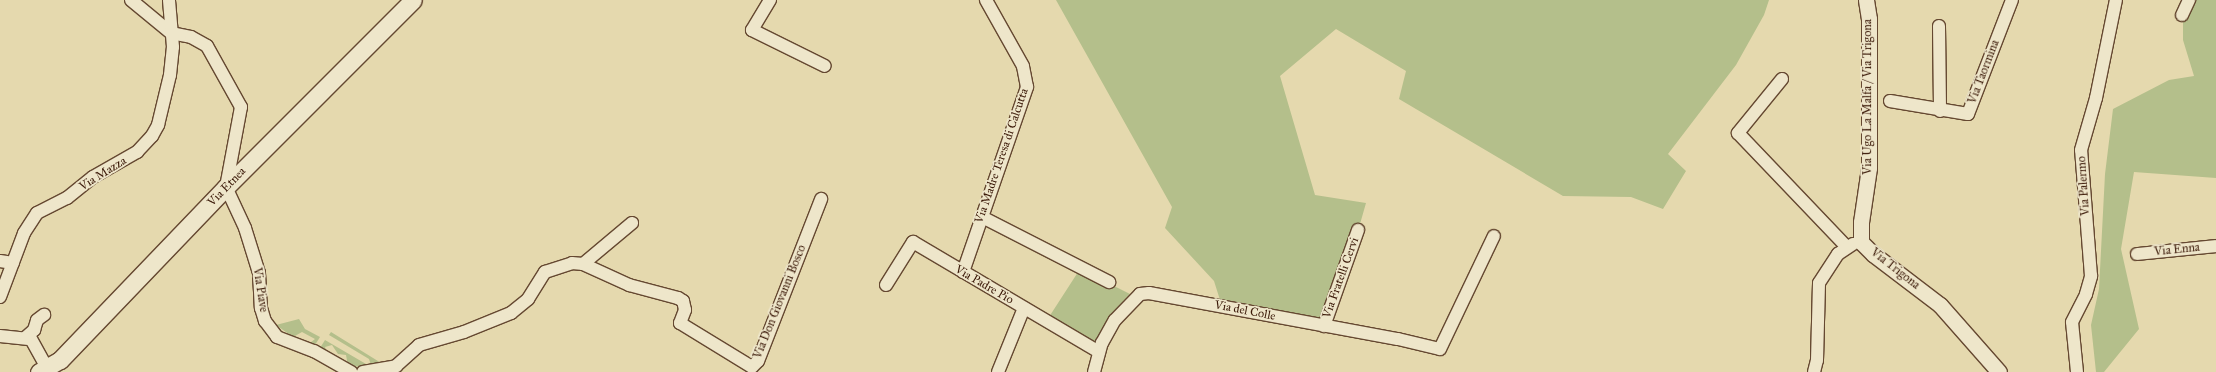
<!DOCTYPE html>
<style>
body{margin:0}
#map{position:relative;width:2216px;height:372px;overflow:hidden;background:#e5d9ae;font-family:"IM FELL Great Primer",serif}
div>[style]{position:absolute}
.green>*{inset:0;background:#b4bf8b}
.roads{filter:drop-shadow(1px 0 #654831) drop-shadow(-1px 0 #654831) drop-shadow(0 1px #654831) drop-shadow(0 -1px #654831)}
.minor>*{height:12px;margin:-6px;padding:0 6px;transform-origin:6px;border-radius:6px;background:#eee6ca}
.tertiary>*{height:15px;margin:-7.5px;padding:0 7.5px;transform-origin:7.5px;border-radius:7.5px;background:#eee6ca}
.secondary>*{height:17px;margin:-8.5px;padding:0 8.5px;transform-origin:8.5px;border-radius:8.5px;background:#eee6ca}
span{translate:-50% -50%;white-space:nowrap;text-align:center;line-height:1.15;-webkit-text-stroke:3.5px #eee6ca;paint-order:stroke}
.street-label{font-size:12px;color:#3a1807}
</style>
<div id="map">
<div class="green">
<div style="clip-path:polygon(1056px 0,1769px 0,1764px 15px,1736px 65px,1668px 154px,1686px 171px,1663px 209px,1631px 197px,1563px 196px,1399px 99px,1406px 71px,1336px 29px,1280px 76px,1315px 195px,1366px 203px,1360px 224px,1356px 223px,1319px 320px,1220px 300px,1214px 281px,1165px 228px,1172px 207px)"></div>
<div style="clip-path:polygon(2193px 0,2216px 0,2216px 178px,2134px 172px,2121px 249px,2139px 329px,2104px 372px,2096px 372px,2091px 325px,2099px 289px,2105px 174px,2113px 109px,2169px 80px,2194px 76px,2183px 40px,2183px 22px)"></div>
<div style="clip-path:polygon(1080px 269px,1130px 294px,1113px 313px,1096px 345px,1049px 317px)"></div>
<div style="clip-path:polygon(299px 319px,305px 329px,320px 337px,315px 345px,310px 343px,315px 339px,302px 332px,293px 337px,276px 325px)"></div>
<div style="clip-path:polygon(331px 332px,386px 366px,371px 365px,369px 359px,329px 335px)"></div>
<div style="clip-path:polygon(325px 340px,366px 364px,365px 367px,348px 366px,346px 355px,338px 354px,332px 345px,325px 347px,327px 352px,320px 348px)"></div>
</div>
<div class="roads">
<div class="minor">
<div style="left:131px;top:0;width:52px;rotate:39.5deg"></div>
<div style="left:171px;top:33px;width:20px;rotate:11deg"></div>
<div style="left:191px;top:37px;width:18px;rotate:29deg"></div>
<div style="left:207px;top:46px;width:70px;rotate:60.9deg"></div>
<div style="left:241px;top:107px;width:81px;rotate:100.6deg"></div>
<div style="left:226px;top:187px;width:45px;rotate:65.1deg"></div>
<div style="left:245px;top:228px;width:47px;rotate:72.7deg"></div>
<div style="left:259px;top:273px;width:35px;rotate:87deg"></div>
<div style="left:261px;top:308px;width:14px;rotate:73deg"></div>
<div style="left:265px;top:321px;width:20px;rotate:53deg"></div>
<div style="left:277px;top:337px;width:40px;rotate:21deg"></div>
<div style="left:314px;top:351px;width:43px;rotate:29.6deg"></div>
<div style="left:770px;top:0;width:35px;rotate:121deg"></div>
<div style="left:752px;top:30px;width:81px;rotate:26.3deg"></div>
<div style="left:2182px;top:15px;width:17px;rotate:-65deg"></div>
<div style="left:1939px;top:26px;width:85px;rotate:89.3deg"></div>
<div style="left:1782px;top:79px;width:70px;rotate:129.2deg"></div>
<div style="left:1738px;top:133px;width:156px;rotate:46.3deg"></div>
<div style="left:1890px;top:101px;width:79px;rotate:9.5deg"></div>
<div style="left:1968px;top:114px;width:122px;rotate:-68.9deg"></div>
<div style="left:982px;top:217px;width:143px;rotate:27.1deg"></div>
<div style="left:2137px;top:254px;width:79px;rotate:-5.8deg"></div>
<div style="left:0;top:261px;width:13px;rotate:9deg"></div>
<div style="left:583px;top:264px;width:64px;rotate:-39.9deg"></div>
<div style="left:963px;top:272px;width:196px;rotate:-70.9deg"></div>
<div style="left:1027px;top:87px;width:21px;rotate:-101deg"></div>
<div style="left:1023px;top:66px;width:76px;rotate:-119.3deg"></div>
<div style="left:886px;top:285px;width:51px;rotate:-57.9deg"></div>
<div style="left:913px;top:242px;width:216px;rotate:30.6deg"></div>
<div style="left:0;top:297px;width:68px;rotate:-69.4deg"></div>
<div style="left:24px;top:233px;width:24px;rotate:-57deg"></div>
<div style="left:37px;top:213px;width:34px;rotate:-27deg"></div>
<div style="left:67px;top:198px;width:33px;rotate:-39deg"></div>
<div style="left:93px;top:177px;width:51px;rotate:-29.6deg"></div>
<div style="left:137px;top:152px;width:22px;rotate:-47deg"></div>
<div style="left:152px;top:136px;width:13px;rotate:-61deg"></div>
<div style="left:158px;top:125px;width:51px;rotate:-76.5deg"></div>
<div style="left:170px;top:75px;width:28px;rotate:-84deg"></div>
<div style="left:173px;top:47px;width:47px;rotate:-94.9deg"></div>
<div style="left:1324px;top:326px;width:102px;rotate:-70.5deg"></div>
<div style="left:0;top:336px;width:31px;rotate:6deg"></div>
<div style="left:31px;top:339px;width:33px;rotate:61deg"></div>
<div style="left:26px;top:337px;width:11px;rotate:-41deg"></div>
<div style="left:34px;top:330px;width:10px;rotate:-73deg"></div>
<div style="left:37px;top:320px;width:9px;rotate:-36deg"></div>
<div style="left:363px;top:372px;width:34px;rotate:-10deg"></div>
<div style="left:396px;top:366px;width:31px;rotate:-42deg"></div>
<div style="left:419px;top:345px;width:47px;rotate:-16.1deg"></div>
<div style="left:464px;top:332px;width:51px;rotate:-22deg"></div>
<div style="left:511px;top:313px;width:22px;rotate:-39deg"></div>
<div style="left:528px;top:299px;width:32px;rotate:-58deg"></div>
<div style="left:545px;top:272px;width:28px;rotate:-18deg"></div>
<div style="left:572px;top:263px;width:11px;rotate:5deg"></div>
<div style="left:583px;top:264px;width:51px;rotate:24.5deg"></div>
<div style="left:629px;top:285px;width:51px;rotate:14.9deg"></div>
<div style="left:678px;top:298px;width:6px;rotate:31deg"></div>
<div style="left:683px;top:301px;width:9px;rotate:77deg"></div>
<div style="left:685px;top:310px;width:14px;rotate:111deg"></div>
<div style="left:680px;top:323px;width:84px;rotate:31.4deg"></div>
<div style="left:752px;top:367px;width:8px;rotate:-45deg"></div>
<div style="left:758px;top:361px;width:174px;rotate:-68.7deg"></div>
<div style="left:998px;top:372px;width:69px;rotate:-67.9deg"></div>
<div style="left:1094px;top:372px;width:30px;rotate:-75deg"></div>
<div style="left:1102px;top:343px;width:26px;rotate:-61deg"></div>
<div style="left:1115px;top:320px;width:36px;rotate:-46deg"></div>
<div style="left:1140px;top:294px;width:9px;rotate:-6deg"></div>
<div style="left:1149px;top:293px;width:253px;rotate:10.5deg"></div>
<div style="left:1398px;top:339px;width:43px;rotate:13.4deg"></div>
<div style="left:1440px;top:349px;width:125px;rotate:-64.5deg"></div>
<div style="left:1814px;top:372px;width:12px;rotate:-76deg"></div>
<div style="left:1817px;top:360px;width:77px;rotate:-88.5deg"></div>
<div style="left:1819px;top:283px;width:35px;rotate:-57deg"></div>
<div style="left:1838px;top:254px;width:18px;rotate:-34deg"></div>
<div style="left:2077px;top:372px;width:50px;rotate:-95.7deg"></div>
<div style="left:2072px;top:322px;width:31px;rotate:-63deg"></div>
<div style="left:2086px;top:294px;width:19px;rotate:-74deg"></div>
<div style="left:2091px;top:276px;width:126px;rotate:-94.5deg"></div>
<div style="left:2081px;top:150px;width:54px;rotate:-73.9deg"></div>
<div style="left:2096px;top:98px;width:100px;rotate:-78.5deg"></div>
</div>
<div class="tertiary">
<div style="left:1866px;top:0;width:19px;rotate:81deg"></div>
<div style="left:1869px;top:19px;width:149px;rotate:90deg"></div>
<div style="left:1869px;top:168px;width:55px;rotate:98.4deg"></div>
<div style="left:1861px;top:222px;width:20px;rotate:90deg"></div>
<div style="left:1861px;top:242px;width:17px;rotate:45deg"></div>
<div style="left:1873px;top:254px;width:84px;rotate:37.3deg"></div>
<div style="left:1940px;top:305px;width:89px;rotate:48.6deg"></div>
</div>
<div class="secondary">
<div style="left:39px;top:372px;width:24px;rotate:-30deg"></div>
<div style="left:60px;top:360px;width:240px;rotate:-46.2deg"></div>
<div style="left:226px;top:187px;width:264px;rotate:-45deg"></div>
</div>
</div>
<div class="street-label">
<span style="left:1984px;top:72px;rotate:-69deg">Via Taormina</span>
<span style="left:1868px;top:97px;rotate:-90deg">Via Ugo La Malfa / Via Trigona</span>
<span style="left:1002px;top:156px;rotate:-71deg">Via Madre Teresa di Calcutta</span>
<span style="left:103px;top:174px;rotate:-32deg">Via Mazza</span>
<span style="left:2084px;top:186px;rotate:-94deg">Via Palermo</span>
<span style="left:227px;top:187px;rotate:-46deg">Via Etnea</span>
<span style="left:2177px;top:250px;rotate:-6deg">Via Enna</span>
<span style="left:1895px;top:269px;rotate:38deg">Via Trigona</span>
<span style="left:1341px;top:278px;rotate:-70deg">Via Fratelli Cervi</span>
<span style="left:984px;top:285px;rotate:30deg">Via Padre Pio</span>
<span style="left:260px;top:290px;rotate:81deg">Via Piave</span>
<span style="left:780px;top:302px;rotate:-68deg">Via Don Giovanni Bosco</span>
<span style="left:1245px;top:311px;rotate:11deg">Via del Colle</span>
</div>
</div>
